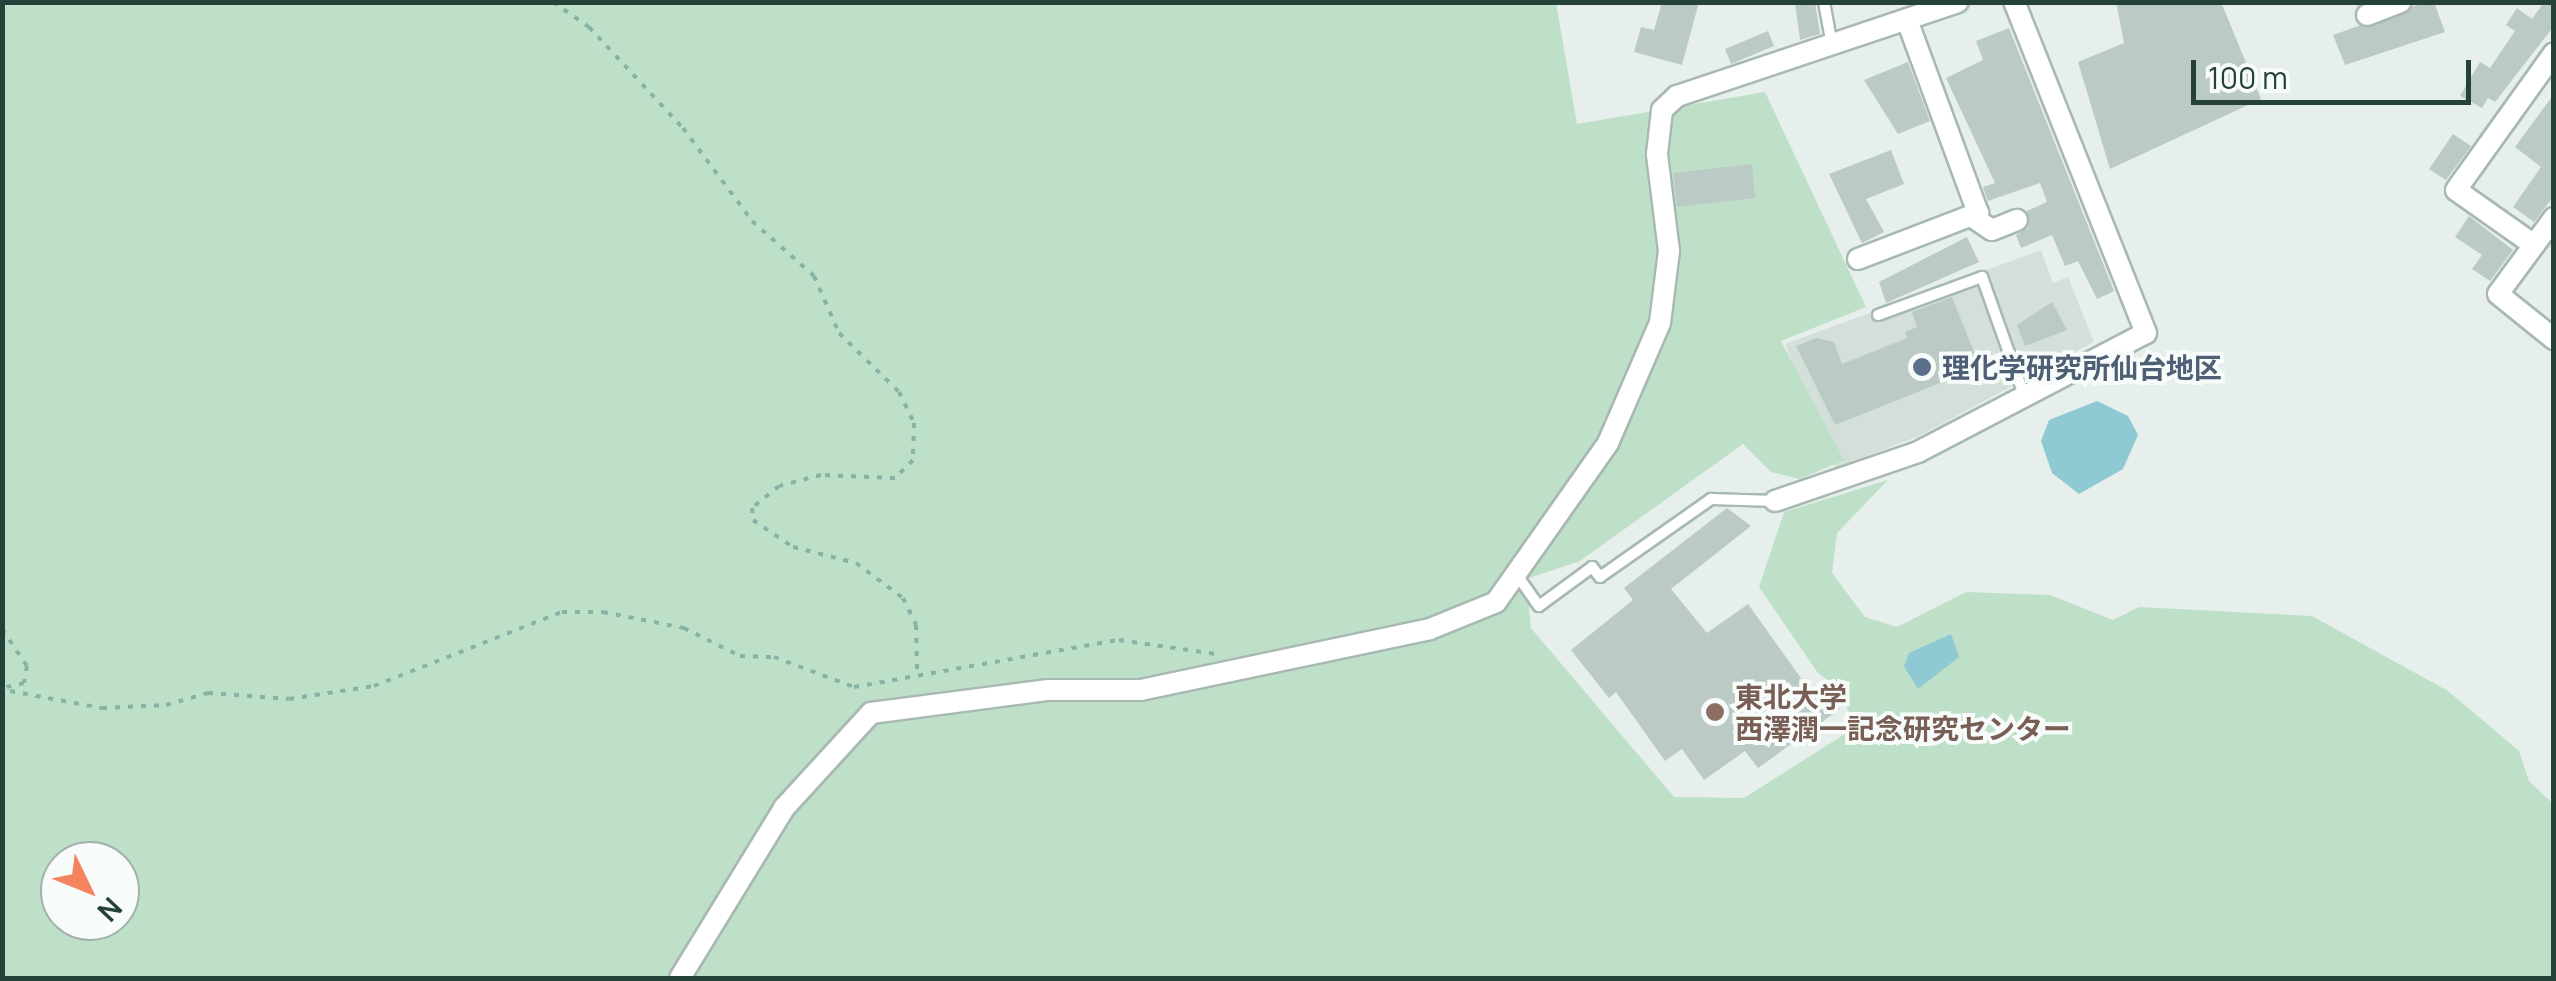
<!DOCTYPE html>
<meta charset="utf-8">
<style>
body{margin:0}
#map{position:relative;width:2556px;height:981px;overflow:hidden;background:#e6efeb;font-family:Manrope,"Noto Sans JP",sans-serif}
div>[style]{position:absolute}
.built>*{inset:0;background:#d4dfda}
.green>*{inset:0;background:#bfe0c8}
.water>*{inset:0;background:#8ec9d4}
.building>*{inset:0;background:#bbcac4}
.path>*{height:4px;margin-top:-2px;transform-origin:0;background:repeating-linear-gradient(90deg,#86b3a5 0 5px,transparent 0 13px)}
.roads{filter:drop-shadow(2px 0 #a8b8b2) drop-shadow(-2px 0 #a8b8b2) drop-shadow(0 2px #a8b8b2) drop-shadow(0 -2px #a8b8b2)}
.lane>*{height:10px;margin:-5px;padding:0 5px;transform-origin:5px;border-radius:5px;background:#fff}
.street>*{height:20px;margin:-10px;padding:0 10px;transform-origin:10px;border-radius:10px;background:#fff}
.dots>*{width:28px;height:28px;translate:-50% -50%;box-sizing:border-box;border:5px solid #f7fbf9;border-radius:50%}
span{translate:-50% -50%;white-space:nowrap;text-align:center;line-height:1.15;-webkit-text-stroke:8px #f7fbf9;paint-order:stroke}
.service-label{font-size:28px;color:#4e5e75;font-weight:700}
.left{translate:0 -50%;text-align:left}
.education-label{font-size:28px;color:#785e54;font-weight:700}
.frame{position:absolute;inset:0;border:5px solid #24423a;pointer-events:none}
.north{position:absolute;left:40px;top:841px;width:100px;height:100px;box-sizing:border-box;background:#f7fbf9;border:2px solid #a3b1ad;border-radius:50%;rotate:133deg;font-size:28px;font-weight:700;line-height:40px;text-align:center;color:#24423a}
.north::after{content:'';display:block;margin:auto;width:35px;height:45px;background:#f4845f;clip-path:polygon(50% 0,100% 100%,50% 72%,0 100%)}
.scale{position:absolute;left:2191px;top:60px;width:280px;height:45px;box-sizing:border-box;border:5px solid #24423a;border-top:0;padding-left:12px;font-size:30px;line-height:35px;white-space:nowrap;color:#24423a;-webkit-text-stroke:8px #f7fbf9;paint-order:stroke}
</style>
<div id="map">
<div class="built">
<div style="clip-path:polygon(2041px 250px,2053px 283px,2068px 277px,2094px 342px,1919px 436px,1836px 468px,1785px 344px)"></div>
</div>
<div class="green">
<div style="clip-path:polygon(evenodd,2px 3px,1556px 3px,1577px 124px,1765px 92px,1866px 307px,1781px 341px,1844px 460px,1800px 479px,1771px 472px,1743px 444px,1580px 561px,1526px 579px,1531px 628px,1674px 797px,1744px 798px,1856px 727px,1837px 687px,1818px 673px,1759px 587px,1784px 512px,1888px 480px,1837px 533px,1832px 573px,1865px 617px,1897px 627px,1966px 592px,2050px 595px,2113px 620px,2139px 607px,2312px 616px,2448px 691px,2519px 751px,2529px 781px,2553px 804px,2553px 978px,3px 978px,2px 3px,60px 861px,120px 861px,120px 921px,60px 921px,60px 861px)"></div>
</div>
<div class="water">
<div style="clip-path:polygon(2097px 401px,2128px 416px,2138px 435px,2123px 469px,2079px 494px,2052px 473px,2041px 441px,2049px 420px)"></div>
<div style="clip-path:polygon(1951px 634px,1959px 657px,1918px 689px,1904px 666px,1909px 653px)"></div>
</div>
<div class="building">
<div style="clip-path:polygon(1662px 2px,1699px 2px,1682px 65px,1634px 52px,1641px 27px,1654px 30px)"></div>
<div style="clip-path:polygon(1795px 2px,1815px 2px,1820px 34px,1800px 40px)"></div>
<div style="clip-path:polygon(2116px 2px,2221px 2px,2261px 99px,2110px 169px,2078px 62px,2124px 43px)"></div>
<div style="clip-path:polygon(2426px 2px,2434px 2px,2445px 32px,2345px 65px,2333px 35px)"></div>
<div style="clip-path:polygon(2544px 2px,2554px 2px,2554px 26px,2495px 102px,2488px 98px,2482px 108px,2460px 96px,2480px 62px,2490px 68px,2515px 31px,2506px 25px,2517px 8px,2532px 19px)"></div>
<div style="clip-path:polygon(2009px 28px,2114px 291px,2097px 299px,2078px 261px,2065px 266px,2052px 235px,2021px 248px,2016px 235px,2028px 228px,2027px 211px,2047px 202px,2040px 183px,1988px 201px,1983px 187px,1995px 183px,1946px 78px,1983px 60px,1976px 41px)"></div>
<div style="clip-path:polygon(1768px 31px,1774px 46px,1731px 64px,1725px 49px)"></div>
<div style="clip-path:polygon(1908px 62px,1930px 121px,1898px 134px,1864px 80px)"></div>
<div style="clip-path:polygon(2554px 94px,2554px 196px,2534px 222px,2513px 207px,2541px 167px,2515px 147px)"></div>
<div style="clip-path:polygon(2453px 134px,2471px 146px,2446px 180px,2429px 169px)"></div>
<div style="clip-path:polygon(1891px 150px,1904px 184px,1866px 199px,1884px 232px,1862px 243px,1829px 174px)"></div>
<div style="clip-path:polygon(1752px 164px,1755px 198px,1677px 207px,1673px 173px)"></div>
<div style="clip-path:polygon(2469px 216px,2513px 250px,2490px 281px,2472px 269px,2482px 255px,2455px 237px)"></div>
<div style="clip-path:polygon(1967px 237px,1979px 262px,1886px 303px,1879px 282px)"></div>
<div style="clip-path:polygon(1952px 297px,1980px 367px,1835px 425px,1796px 346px,1816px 338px,1834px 342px,1842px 364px,1907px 338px,1905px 332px,1917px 327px,1912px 312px)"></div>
<div style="clip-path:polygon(2052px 302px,2067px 330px,2025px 346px,2017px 325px)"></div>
<div style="clip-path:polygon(1727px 508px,1751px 526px,1671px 589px,1707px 633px,1748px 604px,1813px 695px,1824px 687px,1840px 709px,1758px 768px,1745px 751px,1704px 780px,1682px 749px,1665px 761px,1616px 692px,1609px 698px,1571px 650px,1633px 600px,1624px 588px)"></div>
</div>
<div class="path">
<div style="left:553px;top:2px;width:44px;rotate:34.8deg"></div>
<div style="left:589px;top:27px;width:138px;rotate:47.1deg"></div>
<div style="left:683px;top:128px;width:116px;rotate:53.4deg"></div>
<div style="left:752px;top:221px;width:83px;rotate:41.6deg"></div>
<div style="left:814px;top:276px;width:62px;rotate:66.3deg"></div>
<div style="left:839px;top:333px;width:84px;rotate:44.5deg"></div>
<div style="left:899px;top:392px;width:34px;rotate:64deg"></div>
<div style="left:914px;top:423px;width:37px;rotate:92deg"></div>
<div style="left:913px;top:460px;width:25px;rotate:135deg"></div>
<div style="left:895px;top:478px;width:74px;rotate:-177.7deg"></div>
<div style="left:821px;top:475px;width:43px;rotate:165.3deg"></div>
<div style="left:779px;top:486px;width:35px;rotate:141deg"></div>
<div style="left:752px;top:508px;width:12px;rotate:85deg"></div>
<div style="left:753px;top:520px;width:48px;rotate:34deg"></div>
<div style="left:793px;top:547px;width:65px;rotate:14.3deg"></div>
<div style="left:856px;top:563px;width:59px;rotate:36.7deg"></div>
<div style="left:903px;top:598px;width:30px;rotate:64deg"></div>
<div style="left:916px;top:625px;width:45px;rotate:88.7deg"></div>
<div style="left:2px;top:629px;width:45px;rotate:56deg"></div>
<div style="left:27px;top:666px;width:17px;rotate:100deg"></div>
<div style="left:24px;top:683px;width:23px;rotate:167deg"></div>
<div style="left:10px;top:691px;width:94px;rotate:10.5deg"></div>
<div style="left:102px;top:708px;width:64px;rotate:-2.7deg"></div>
<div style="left:166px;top:705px;width:44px;rotate:-15.9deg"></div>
<div style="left:208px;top:693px;width:81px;rotate:4.2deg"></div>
<div style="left:289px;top:699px;width:86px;rotate:-8.7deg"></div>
<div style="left:374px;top:686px;width:202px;rotate:-21.5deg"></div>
<div style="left:562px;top:612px;width:41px"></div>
<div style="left:603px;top:612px;width:83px;rotate:11.2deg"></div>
<div style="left:684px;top:628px;width:63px;rotate:26.6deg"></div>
<div style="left:740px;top:656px;width:34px;rotate:2deg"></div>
<div style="left:774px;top:657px;width:85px;rotate:20.6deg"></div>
<div style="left:854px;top:687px;width:269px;rotate:-10.1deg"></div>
<div style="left:1119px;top:640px;width:98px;rotate:8.2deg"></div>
</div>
<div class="roads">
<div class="lane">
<div style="left:1824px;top:2px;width:44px;rotate:79.5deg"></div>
<div style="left:1878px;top:315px;width:111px;rotate:-20.1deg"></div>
<div style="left:1982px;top:277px;width:128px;rotate:70.4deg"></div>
<div style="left:1517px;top:575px;width:38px;rotate:55deg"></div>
<div style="left:1539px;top:606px;width:66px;rotate:-36.3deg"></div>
<div style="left:1592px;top:567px;width:13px;rotate:51deg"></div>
<div style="left:1600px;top:577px;width:136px;rotate:-35.1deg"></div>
<div style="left:1711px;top:499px;width:64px;rotate:1.8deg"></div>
</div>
<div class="street">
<div style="left:2367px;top:15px;width:36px;rotate:-21deg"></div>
<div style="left:1971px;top:216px;width:25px;rotate:34deg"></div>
<div style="left:1992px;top:230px;width:27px;rotate:-22deg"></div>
<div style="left:2554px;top:218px;width:94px;rotate:126.4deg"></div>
<div style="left:2498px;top:294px;width:72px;rotate:38.8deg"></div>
<div style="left:2534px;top:245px;width:95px;rotate:-144.8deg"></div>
<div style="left:2456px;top:190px;width:168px;rotate:-54.4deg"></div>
<div style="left:1858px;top:259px;width:129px;rotate:-21deg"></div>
<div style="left:1978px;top:213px;width:206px;rotate:-110.2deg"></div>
<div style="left:1775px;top:501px;width:151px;rotate:-18.9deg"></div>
<div style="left:1918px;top:452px;width:257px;rotate:-27.6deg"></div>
<div style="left:2146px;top:333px;width:356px;rotate:-111.7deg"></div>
<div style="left:680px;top:978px;width:199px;rotate:-58.5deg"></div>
<div style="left:784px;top:808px;width:129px;rotate:-47.5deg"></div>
<div style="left:871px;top:713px;width:179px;rotate:-7.4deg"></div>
<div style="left:1049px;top:690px;width:92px"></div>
<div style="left:1141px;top:690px;width:295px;rotate:-11.9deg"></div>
<div style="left:1430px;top:629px;width:71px;rotate:-22.2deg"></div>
<div style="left:1496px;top:602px;width:194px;rotate:-54.8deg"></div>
<div style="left:1608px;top:443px;width:131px;rotate:-66.6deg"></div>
<div style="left:1660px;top:323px;width:73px;rotate:-82.9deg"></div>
<div style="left:1669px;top:251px;width:98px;rotate:-97.1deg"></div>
<div style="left:1657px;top:154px;width:44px;rotate:-83.5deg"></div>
<div style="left:1662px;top:110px;width:21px;rotate:-43deg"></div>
<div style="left:1677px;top:96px;width:296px;rotate:-18.5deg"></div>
</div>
</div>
<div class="dots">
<div style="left:1922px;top:367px;background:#5c6f8a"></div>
<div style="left:1715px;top:712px;background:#8d6e63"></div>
</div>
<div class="service-label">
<span class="left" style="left:1942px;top:367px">理化学研究所仙台地区</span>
</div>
<div class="education-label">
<span class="left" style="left:1735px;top:712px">東北大学<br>西澤潤一記念研究センター</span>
</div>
<div class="frame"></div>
<div class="north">N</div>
<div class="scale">100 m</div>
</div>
